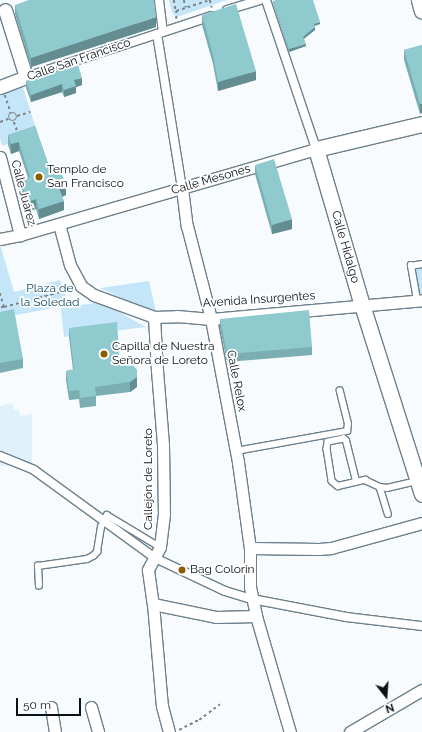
<!DOCTYPE html>
<meta charset="utf-8">
<style>
body{margin:0}
#map{position:relative;width:422px;height:732px;overflow:hidden;background:#f7fbfe;font-family:Raleway,sans-serif}
div>[style]{position:absolute}
.built>*{inset:0;background:#dff1fb}
.green>*{inset:0;background:#c5e6f9}
.path>*{height:1.5px;margin-top:-0.75px;transform-origin:0;background:repeating-linear-gradient(90deg,#7d8387 0 3px,transparent 0 6px)}
.path>.ring{margin:-0.75px;padding:0;box-sizing:content-box;background:none;border:1.5px solid #7d8387;border-radius:50%}
.roads{filter:drop-shadow(1px 0 #6d808c) drop-shadow(-1px 0 #6d808c) drop-shadow(0 1px #6d808c) drop-shadow(0 -1px #6d808c)}
.service>*{height:5.5px;margin:-2.75px;padding:0 2.75px;transform-origin:2.75px;border-radius:2.75px;background:#fff}
.pedestrian>*{height:8px;margin:-4px;padding:0 4px;transform-origin:4px;border-radius:4px;background:#fff}
.minor>*{height:11px;margin:-5.5px;padding:0 5.5px;transform-origin:5.5px;border-radius:5.5px;background:#fff}
.tertiary>*{height:13px;margin:-6.5px;padding:0 6.5px;transform-origin:6.5px;border-radius:6.5px;background:#fff}
.secondary>*{height:15px;margin:-7.5px;padding:0 7.5px;transform-origin:7.5px;border-radius:7.5px;background:#fff}
.wall>*{inset:0;background:#7baeb2}
.shaded-wall>*{inset:0;background:#648d91}
.building>*{inset:0;background:#8fcacf}
.dots>*{width:11px;height:11px;translate:-50% -50%;box-sizing:border-box;border:2px solid #fff;border-radius:50%}
span{translate:-50% -50%;white-space:nowrap;text-align:center;line-height:1.15;-webkit-text-stroke:3.5px #fff;paint-order:stroke}
.street-label{font-size:12px;color:#0a1116}
.poi-label{font-size:12px;color:#0a1116}
.left{translate:0 -50%;text-align:left}
.park-label{font-size:12px;color:#104a64}
.north{position:absolute;left:366px;top:676px;width:40px;height:40px;-webkit-text-stroke:3px #fff;paint-order:stroke;rotate:163deg;font-size:11px;font-weight:700;line-height:16px;text-align:center;color:#0a1116}
.north::after{content:'';display:block;margin:auto;width:14px;height:18px;background:#0a1116;clip-path:polygon(50% 0,100% 100%,50% 72%,0 100%)}
.scale{position:absolute;left:16px;top:698px;width:65px;height:18px;box-sizing:border-box;border:2px solid #0a1116;border-top:0;padding-left:5px;font-size:12px;line-height:14px;white-space:nowrap;color:#0a1116;-webkit-text-stroke:3px #fff;paint-order:stroke}
</style>
<div id="map">
<div class="built">
<div style="clip-path:polygon(12px 403px,14px 410px,18px 409px,21px 416px,32px 414px,32px 464px,30px 472px,19px 466px,0 466px,0 406px)"></div>
</div>
<div class="green">
<div style="clip-path:polygon(169px 0,227px 0,177px 17px,172px 13px)"></div>
<div style="clip-path:polygon(22px 85px,38px 134px,2px 146px,0 138px,0 92px)"></div>
<div style="clip-path:polygon(0 244px,14px 292px,60px 280px,69px 305px,0 318px)"></div>
<div style="clip-path:polygon(422px 264px,422px 300px,417px 300px,411px 266px)"></div>
<div style="clip-path:polygon(149px 281px,156px 311px,128px 301px,100px 288px)"></div>
<div style="clip-path:polygon(101px 302px,146px 327px,64px 337px,61px 308px)"></div>
</div>
<div class="path">
<div style="left:174px;top:0;width:11px;rotate:80deg"></div>
<div style="left:176px;top:11px;width:36px;rotate:-18deg"></div>
<div style="left:184px;top:0;width:8px;rotate:76deg"></div>
<div style="left:210px;top:0;width:8px;rotate:76deg"></div>
<div style="left:176px;top:19px;width:8px;rotate:-90deg"></div>
<div style="left:5px;top:95px;width:19px;rotate:72deg"></div>
<div class="ring" style="left:8.5px;top:112.5px;width:7.5px;height:7.5px"></div>
<div style="left:17px;top:116px;width:14px;rotate:-17deg"></div>
<div style="left:0;top:122px;width:9px;rotate:-21deg"></div>
<div style="left:14px;top:122px;width:12px;rotate:70deg"></div>
<div style="left:0;top:293px;width:15px;rotate:74deg"></div>
<div style="left:4px;top:307px;width:4px;rotate:166deg"></div>
<div style="left:4px;top:307px;width:70px;rotate:-14.8deg"></div>
<div style="left:179px;top:730px;width:22px;rotate:-27deg"></div>
<div style="left:199px;top:720px;width:26px;rotate:-37deg"></div>
</div>
<div class="roads">
<div class="service">
<div style="left:417px;top:300px;width:35px;rotate:-100deg"></div>
<div style="left:411px;top:266px;width:11px;rotate:-10deg"></div>
<div style="left:236px;top:451px;width:113px;rotate:-10.2deg"></div>
<div style="left:347px;top:431px;width:7px;rotate:-82deg"></div>
<div style="left:348px;top:424px;width:34px;rotate:-104deg"></div>
<div style="left:356px;top:481px;width:41px;rotate:-104deg"></div>
<div style="left:346px;top:441px;width:3px;rotate:-135deg"></div>
<div style="left:344px;top:439px;width:16px;rotate:169deg"></div>
<div style="left:328px;top:442px;width:7px;rotate:98deg"></div>
<div style="left:327px;top:449px;width:32px;rotate:81deg"></div>
<div style="left:332px;top:481px;width:8px;rotate:40deg"></div>
<div style="left:338px;top:486px;width:28px;rotate:-13deg"></div>
<div style="left:365px;top:480px;width:17px;rotate:25deg"></div>
<div style="left:380px;top:487px;width:7px;rotate:8deg"></div>
<div style="left:387px;top:488px;width:31px;rotate:-13deg"></div>
<div style="left:380px;top:487px;width:28px;rotate:73deg"></div>
<div style="left:39px;top:586px;width:20px;rotate:-93deg"></div>
<div style="left:38px;top:566px;width:49px;rotate:-8.1deg"></div>
<div style="left:87px;top:559px;width:7px;rotate:-27deg"></div>
<div style="left:93px;top:556px;width:6px;rotate:-45deg"></div>
<div style="left:97px;top:552px;width:25px;rotate:-81deg"></div>
<div style="left:101px;top:527px;width:13px;rotate:-63deg"></div>
<div style="left:107px;top:515px;width:62px;rotate:31.1deg"></div>
</div>
<div class="pedestrian">
<div style="left:159px;top:0;width:32px;rotate:83deg"></div>
<div style="left:266px;top:0;width:157px;rotate:71.4deg"></div>
<div style="left:227px;top:10px;width:34px;rotate:-17deg"></div>
<div style="left:157px;top:34px;width:156px;rotate:80.8deg"></div>
<div style="left:26px;top:77px;width:195px;rotate:-18.2deg"></div>
<div style="left:0;top:456px;width:37px;rotate:22deg"></div>
<div style="left:34px;top:470px;width:150px;rotate:36deg"></div>
<div style="left:155px;top:558px;width:77px;rotate:25.2deg"></div>
<div style="left:225px;top:591px;width:28px;rotate:17deg"></div>
<div style="left:252px;top:599px;width:96px;rotate:10.8deg"></div>
<div style="left:346px;top:617px;width:77px;rotate:6.8deg"></div>
</div>
<div class="minor">
<div style="left:0;top:157px;width:81px;rotate:75.6deg"></div>
<div style="left:182px;top:188px;width:38px;rotate:83deg"></div>
<div style="left:187px;top:226px;width:96px;rotate:75.5deg"></div>
<div style="left:211px;top:319px;width:146px;rotate:79.3deg"></div>
<div style="left:238px;top:462px;width:87px;rotate:82.1deg"></div>
<div style="left:250px;top:548px;width:39px;rotate:90deg"></div>
<div style="left:250px;top:587px;width:30px;rotate:78deg"></div>
<div style="left:256px;top:616px;width:121px;rotate:73.7deg"></div>
<div style="left:59px;top:224px;width:42px;rotate:75deg"></div>
<div style="left:70px;top:265px;width:24px;rotate:62deg"></div>
<div style="left:81px;top:286px;width:16px;rotate:35deg"></div>
<div style="left:94px;top:295px;width:64px;rotate:20.1deg"></div>
<div style="left:154px;top:317px;width:23px;rotate:-2deg"></div>
<div style="left:177px;top:316px;width:34px;rotate:5deg"></div>
<div style="left:211px;top:319px;width:212px;rotate:-5.1deg"></div>
<div style="left:0;top:239px;width:20px;rotate:-11deg"></div>
<div style="left:20px;top:235px;width:308px;rotate:-16.2deg"></div>
<div style="left:154px;top:317px;width:53px;rotate:86.8deg"></div>
<div style="left:157px;top:370px;width:75px;rotate:85.4deg"></div>
<div style="left:163px;top:445px;width:69px;rotate:89.2deg"></div>
<div style="left:164px;top:514px;width:33px;rotate:97deg"></div>
<div style="left:160px;top:547px;width:26px;rotate:118deg"></div>
<div style="left:148px;top:570px;width:34px;rotate:82deg"></div>
<div style="left:153px;top:604px;width:102px;rotate:85deg"></div>
<div style="left:162px;top:706px;width:27px;rotate:75deg"></div>
<div style="left:250px;top:548px;width:69px;rotate:0.8deg"></div>
<div style="left:319px;top:549px;width:12px;rotate:-5deg"></div>
<div style="left:331px;top:548px;width:94px;rotate:-15.4deg"></div>
<div style="left:153px;top:604px;width:64px;rotate:11.7deg"></div>
<div style="left:216px;top:617px;width:40px;rotate:-1.4deg"></div>
<div style="left:51px;top:707px;width:25px;rotate:81deg"></div>
<div style="left:91px;top:707px;width:26px;rotate:74deg"></div>
<div style="left:350px;top:732px;width:83px;rotate:-30.3deg"></div>
</div>
<div class="tertiary">
<div style="left:0;top:87px;width:28px;rotate:-21deg"></div>
<div style="left:26px;top:77px;width:70px;rotate:-107.4deg"></div>
</div>
<div class="secondary">
<div style="left:419px;top:0;width:11px;rotate:75deg"></div>
<div style="left:422px;top:124px;width:109px;rotate:166.7deg"></div>
<div style="left:316px;top:149px;width:163px;rotate:73.6deg"></div>
<div style="left:362px;top:305px;width:198px;rotate:72.4deg"></div>
</div>
</div>
<div class="wall">
<div style="clip-path:polygon(273px 1px,320px 24px,314px 26px,315px 30px,304px 39px,306px 46px,289px 52px,273px 3px)"></div>
<div style="clip-path:polygon(15px 5px,156px 27px,31px 67px,15px 14px)"></div>
<div style="clip-path:polygon(202px 15px,256px 80px,218px 91px,213px 64px,202px 25px)"></div>
<div style="clip-path:polygon(422px 45px,420px 114px,404px 60px,404px 50px)"></div>
<div style="clip-path:polygon(56px 66px,70px 67px,82px 85px,76px 87px,76px 93px,64px 97px,62px 92px,31px 102px,26px 88px,26px 81px,56px 71px)"></div>
<div style="clip-path:polygon(35px 126px,50px 169px,66px 195px,62px 197px,64px 210px,39px 219px,36px 209px,28px 211px,20px 189px,20px 180px,28px 178px,19px 151px,11px 154px,8px 145px,8px 135px)"></div>
<div style="clip-path:polygon(255px 165px,292px 229px,272px 234px,255px 174px)"></div>
<div style="clip-path:polygon(0 312px,23px 359px,23px 368px,0 373px)"></div>
<div style="clip-path:polygon(220px 319px,312px 347px,312px 355px,227px 362px,220px 328px)"></div>
<div style="clip-path:polygon(69px 328px,120px 366px,137px 370px,137px 387px,130px 392px,96px 396px,96px 406px,80px 408px,79px 399px,69px 400px,66px 380px,66px 371px,73px 370px,69px 337px)"></div>
</div>
<div class="shaded-wall">
<div style="clip-path:polygon(156px 17px,156px 27px,31px 67px,31px 58px)"></div>
<div style="clip-path:polygon(320px 22px,320px 24px,314px 26px,314px 24px)"></div>
<div style="clip-path:polygon(315px 27px,315px 30px,303px 39px,303px 37px)"></div>
<div style="clip-path:polygon(306px 44px,306px 46px,289px 52px,289px 49px)"></div>
<div style="clip-path:polygon(256px 71px,256px 80px,218px 91px,218px 82px)"></div>
<div style="clip-path:polygon(82px 78px,82px 85px,76px 87px,76px 93px,64px 97px,64px 90px,74px 80px)"></div>
<div style="clip-path:polygon(62px 84px,62px 92px,31px 102px,31px 95px)"></div>
<div style="clip-path:polygon(420px 104px,422px 104px,422px 113px,420px 114px)"></div>
<div style="clip-path:polygon(19px 142px,19px 151px,11px 154px,11px 144px)"></div>
<div style="clip-path:polygon(66px 186px,66px 195px,59px 198px,59px 188px)"></div>
<div style="clip-path:polygon(36px 199px,36px 209px,28px 211px,28px 202px)"></div>
<div style="clip-path:polygon(64px 201px,64px 210px,39px 219px,39px 209px)"></div>
<div style="clip-path:polygon(292px 219px,292px 229px,272px 234px,272px 225px)"></div>
<div style="clip-path:polygon(137px 377px,137px 387px,130px 392px,130px 382px)"></div>
</div>
<div class="building">
<div style="clip-path:polygon(29px 0,154px 0,156px 17px,31px 58px,15px 5px)"></div>
<div style="clip-path:polygon(276px 0,313px 0,320px 22px,314px 24px,315px 27px,303px 37px,306px 44px,289px 49px,273px 1px)"></div>
<div style="clip-path:polygon(236px 4px,256px 71px,218px 82px,213px 55px,202px 15px)"></div>
<div style="clip-path:polygon(422px 45px,422px 104px,420px 104px,404px 50px)"></div>
<div style="clip-path:polygon(68px 63px,70px 67px,78px 65px,82px 78px,74px 80px,76px 86px,64px 90px,62px 84px,31px 95px,26px 81px,58px 71px,56px 66px)"></div>
<div style="clip-path:polygon(35px 126px,50px 169px,59px 166px,66px 186px,59px 188px,64px 201px,39px 209px,36px 199px,28px 202px,20px 180px,30px 177px,19px 142px,11px 144px,8px 135px)"></div>
<div style="clip-path:polygon(274px 159px,292px 219px,272px 225px,255px 165px)"></div>
<div style="clip-path:polygon(14px 309px,23px 359px,0 363px,0 312px)"></div>
<div style="clip-path:polygon(309px 310px,312px 347px,227px 354px,220px 319px)"></div>
<div style="clip-path:polygon(117px 322px,120px 366px,132px 364px,137px 370px,137px 377px,130px 382px,95px 387px,96px 396px,80px 398px,79px 390px,69px 391px,66px 371px,74px 369px,69px 328px)"></div>
</div>
<div class="dots">
<div style="left:39px;top:177px;background:#8a5d00"></div>
<div style="left:104px;top:354px;background:#8a5d00"></div>
<div style="left:182px;top:570px;background:#8a5d00"></div>
</div>
<div class="street-label">
<span style="left:79px;top:60px;rotate:-19deg">Calle San Francisco</span>
<span style="left:211px;top:180px;rotate:-16deg">Calle Mesones</span>
<span style="left:23px;top:193px;rotate:75deg">Calle Juárez</span>
<span style="left:345px;top:247px;rotate:74deg">Calle Hidalgo</span>
<span style="left:259px;top:300px;rotate:-4deg">Avenida Insurgentes</span>
<span style="left:236px;top:381px;rotate:79deg">Calle Relox</span>
<span style="left:149px;top:479px;rotate:-90deg">Callejón de Loreto</span>
</div>
<div class="poi-label">
<span class="left" style="left:47px;top:177px">Templo de<br>San Francisco</span>
<span class="left" style="left:112px;top:354px">Capilla de Nuestra<br>Señora de Loreto</span>
<span class="left" style="left:190px;top:570px">Bag Colorin</span>
</div>
<div class="park-label">
<span style="left:50px;top:296px">Plaza de<br>la Soledad</span>
</div>
<div class="north">N</div>
<div class="scale">50 m</div>
</div>
